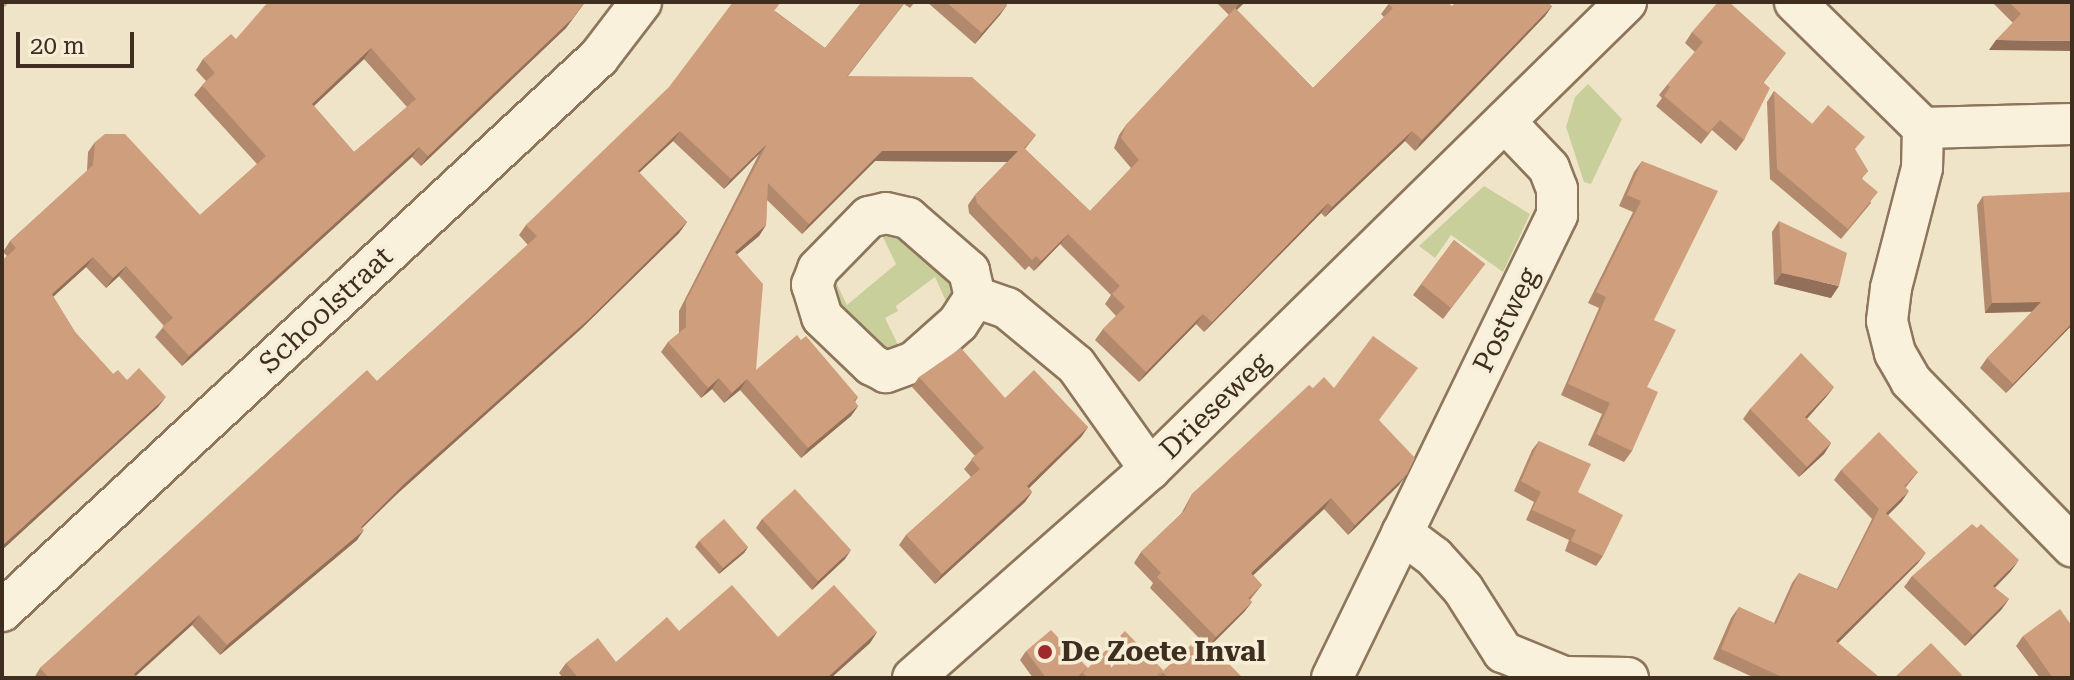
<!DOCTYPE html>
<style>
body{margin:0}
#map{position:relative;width:2074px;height:680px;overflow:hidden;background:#f0e4c8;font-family:"Roboto Serif",serif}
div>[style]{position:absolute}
.green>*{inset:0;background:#c9cf9b}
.roads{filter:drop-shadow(2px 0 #8d765c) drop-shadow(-2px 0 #8d765c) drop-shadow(0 2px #8d765c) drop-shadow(0 -2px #8d765c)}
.minor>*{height:40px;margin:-20px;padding:0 20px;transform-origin:20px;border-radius:20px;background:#faf1dc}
.wall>*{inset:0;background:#b2896c}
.shaded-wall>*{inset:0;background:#916f58}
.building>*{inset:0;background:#cf9f7d}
.dots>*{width:22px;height:22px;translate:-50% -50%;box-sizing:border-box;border:4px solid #f7eed8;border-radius:50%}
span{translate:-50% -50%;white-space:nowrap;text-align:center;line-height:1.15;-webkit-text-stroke:7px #f7eed8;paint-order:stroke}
.street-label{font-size:28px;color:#3d2e20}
.poi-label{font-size:28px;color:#3d2e20;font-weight:700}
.left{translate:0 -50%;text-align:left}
.frame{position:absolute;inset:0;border:4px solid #3d2e20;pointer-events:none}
.scale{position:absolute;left:16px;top:32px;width:118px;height:36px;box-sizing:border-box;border:4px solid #3d2e20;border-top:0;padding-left:10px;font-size:24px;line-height:28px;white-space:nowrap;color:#3d2e20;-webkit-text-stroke:6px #f7eed8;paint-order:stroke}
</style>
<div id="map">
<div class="green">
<div style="clip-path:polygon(1588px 84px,1622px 119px,1591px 184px,1584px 182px,1566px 127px,1575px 97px)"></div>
<div style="clip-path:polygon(1484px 186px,1530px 214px,1503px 272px,1451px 235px,1435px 258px,1419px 246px)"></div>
<div style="clip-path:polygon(894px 226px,958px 287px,949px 308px,935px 277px,896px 306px,898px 311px,885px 318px,902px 353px,885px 356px,830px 300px,832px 274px,847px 305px,896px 264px,879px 229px)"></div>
</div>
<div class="roads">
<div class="minor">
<div style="left:1795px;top:2px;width:180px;rotate:44.5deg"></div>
<div style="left:1923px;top:128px;width:149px;rotate:-1.5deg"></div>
<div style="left:1923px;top:128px;width:40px;rotate:91.4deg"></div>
<div style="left:1922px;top:168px;width:124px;rotate:104.5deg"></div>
<div style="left:1891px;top:288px;width:33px;rotate:97deg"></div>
<div style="left:1887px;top:321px;width:33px;rotate:76deg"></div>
<div style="left:1895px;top:353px;width:32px;rotate:60deg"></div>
<div style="left:1911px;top:381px;width:231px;rotate:45.7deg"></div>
<div style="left:975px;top:297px;width:31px;rotate:123deg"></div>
<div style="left:958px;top:323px;width:59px;rotate:138.4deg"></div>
<div style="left:914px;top:362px;width:30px;rotate:160deg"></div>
<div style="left:886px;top:372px;width:16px;rotate:-153deg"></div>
<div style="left:872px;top:365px;width:69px;rotate:-136.2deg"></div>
<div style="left:822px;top:317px;width:34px;rotate:-107deg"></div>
<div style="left:812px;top:285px;width:17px;rotate:-69deg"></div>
<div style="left:818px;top:269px;width:73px;rotate:-45.6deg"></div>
<div style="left:869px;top:217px;width:17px;rotate:-13deg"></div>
<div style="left:886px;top:213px;width:23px;rotate:13deg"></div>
<div style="left:908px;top:218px;width:81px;rotate:41deg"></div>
<div style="left:969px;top:271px;width:27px;rotate:77deg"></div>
<div style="left:975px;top:297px;width:34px;rotate:19deg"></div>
<div style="left:1007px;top:308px;width:89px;rotate:39.6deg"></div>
<div style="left:1076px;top:365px;width:128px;rotate:54.6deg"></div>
<div style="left:1402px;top:533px;width:40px;rotate:37deg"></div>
<div style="left:1434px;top:557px;width:43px;rotate:47.8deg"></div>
<div style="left:1463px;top:589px;width:75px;rotate:57.6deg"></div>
<div style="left:1503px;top:652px;width:66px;rotate:22.3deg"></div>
<div style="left:1564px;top:677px;width:64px;rotate:0.9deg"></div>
<div style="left:2px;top:611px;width:814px;rotate:-42.86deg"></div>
<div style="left:599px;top:57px;width:69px;rotate:-52.6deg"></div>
<div style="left:913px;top:678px;width:316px;rotate:-41.4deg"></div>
<div style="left:1150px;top:469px;width:667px;rotate:-44.45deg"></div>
<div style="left:1332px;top:678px;width:515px;rotate:-64.08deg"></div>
<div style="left:1557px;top:215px;width:26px;rotate:-90deg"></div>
<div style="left:1557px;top:189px;width:22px;rotate:-111deg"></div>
<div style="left:1549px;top:168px;width:62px;rotate:-133.7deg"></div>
</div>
</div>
<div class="wall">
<div style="clip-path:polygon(evenodd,585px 2px,566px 28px,421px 166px,412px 157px,182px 366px,155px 337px,164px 326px,119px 276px,106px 288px,86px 267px,53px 297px,75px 332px,113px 374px,127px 380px,158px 407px,2px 550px,2px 261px,7px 256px,3px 252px,10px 241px,87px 171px,88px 152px,95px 142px,200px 215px,257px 164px,194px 95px,206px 81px,196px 70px,203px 59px,236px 39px,585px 2px,364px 59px,407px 107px,354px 152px,314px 106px,364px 59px)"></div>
<div style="clip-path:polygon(859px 2px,915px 2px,910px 8px,904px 4px,848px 76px,1036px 135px,1025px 149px,1090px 211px,1131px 168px,1114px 148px,1119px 135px,1126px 125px,1229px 15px,1216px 2px,1245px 2px,1237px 10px,1313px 88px,1384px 17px,1381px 14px,1390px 2px,1452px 6px,1552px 6px,1545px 16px,1415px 151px,1405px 141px,1325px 217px,1321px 213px,1204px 332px,1196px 324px,1139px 382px,1095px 340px,1103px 329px,1116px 316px,1105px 304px,1111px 295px,1060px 244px,1034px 271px,1029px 266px,1025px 270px,969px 213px,968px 205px,975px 195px,1007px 162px,875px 161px,802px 234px,767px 200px,766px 225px,759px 236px,737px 254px,756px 370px,858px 397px,855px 402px,858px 406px,851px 416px,801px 458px,740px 390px,724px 403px,712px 389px,701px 398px,661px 352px,668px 342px,679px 333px,679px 311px,759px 154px,724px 189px,673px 141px,639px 173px,687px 222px,679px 233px,581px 329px,397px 494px,362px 528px,357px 540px,220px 655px,192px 625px,136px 676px,138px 678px,34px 678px,40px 668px,377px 381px,528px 245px,519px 235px,526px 225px,775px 11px,825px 48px,861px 3px)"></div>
<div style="clip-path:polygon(927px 2px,1004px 2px,1007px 5px,975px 44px)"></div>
<div style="clip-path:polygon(1992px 2px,2072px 2px,1989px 50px,2013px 23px)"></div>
<div style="clip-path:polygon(1692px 32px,1786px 53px,1764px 82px,1744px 140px,1736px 151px,1712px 130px,1701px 144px,1656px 106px,1662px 98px,1659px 95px,1667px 85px,1695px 52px,1685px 43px)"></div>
<div style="clip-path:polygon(1774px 91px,1812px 124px,1855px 150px,1868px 171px,1862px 178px,1871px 203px,1841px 239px,1770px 179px,1767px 102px)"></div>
<div style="clip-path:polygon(1642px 161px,1654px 320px,1647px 387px,1632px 451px,1624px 462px,1588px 445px,1602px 414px,1561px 395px,1599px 308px,1588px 303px,1633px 212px,1619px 206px,1634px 172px)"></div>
<div style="clip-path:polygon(1983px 196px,2072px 325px,2006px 393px,1980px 368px,1987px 358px,2032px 312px,1985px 313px,1977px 205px)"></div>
<div style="clip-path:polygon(1779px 221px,1831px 298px,1774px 284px,1772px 232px)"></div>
<div style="clip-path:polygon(1454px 240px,1485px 264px,1443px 319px,1413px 295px)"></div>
<div style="clip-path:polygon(919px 377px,1005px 398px,1088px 427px,1081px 437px,1029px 488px,1032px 492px,1025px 502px,935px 584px,899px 545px,906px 535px,971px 477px,964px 469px,975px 456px,912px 387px)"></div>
<div style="clip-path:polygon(1834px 387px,1826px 397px,1807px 419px,1831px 443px,1824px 454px,1799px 477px,1743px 419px,1750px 409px)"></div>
<div style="clip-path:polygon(1313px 388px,1334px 388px,1379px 420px,1399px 485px,1348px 535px,1324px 509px,1253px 575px,1262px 585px,1250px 600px,1252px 602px,1244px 612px,1211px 645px,1240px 678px,1158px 678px,1162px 672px,1199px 638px,1150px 588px,1153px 583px,1134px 563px,1141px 552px,1181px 514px,1192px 494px)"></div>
<div style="clip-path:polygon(1539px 441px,1578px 492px,1603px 556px,1596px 566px,1565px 551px,1569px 540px,1526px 520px,1534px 502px,1514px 491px,1532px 450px)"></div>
<div style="clip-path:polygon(1841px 470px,1918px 472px,1906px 487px,1902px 501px,1888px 515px,1918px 563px,1838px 643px,1880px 678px,1755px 678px,1713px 659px,1731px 618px,1739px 607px,1774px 623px,1792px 583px,1799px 573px,1837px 589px,1872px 519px,1834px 480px)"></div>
<div style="clip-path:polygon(762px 519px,845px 559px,812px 590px,756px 528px)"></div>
<div style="clip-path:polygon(699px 541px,748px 547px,744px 553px,719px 574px,695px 547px)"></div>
<div style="clip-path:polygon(2011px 571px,1995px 588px,2009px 599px,2001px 610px,1965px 646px,1904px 587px,1912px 576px)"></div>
<div style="clip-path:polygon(679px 631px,778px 637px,877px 632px,870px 643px,831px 678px,563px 678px,559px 673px,566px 663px,616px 662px)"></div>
<div style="clip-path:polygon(2023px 636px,2072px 678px,2040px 678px,2016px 646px)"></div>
<div style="clip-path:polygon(1026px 651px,1088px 668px,1163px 670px,1158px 678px,1033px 678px,1020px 660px)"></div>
</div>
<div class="shaded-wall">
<div style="clip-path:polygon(585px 2px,566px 28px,421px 166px,428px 156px)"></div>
<div style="clip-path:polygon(1241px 2px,1245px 2px,1230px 16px,1238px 5px)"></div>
<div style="clip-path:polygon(1007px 5px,1000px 15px,975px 44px,982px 33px)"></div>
<div style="clip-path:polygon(1552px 6px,1545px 16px,1415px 151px,1422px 140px)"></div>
<div style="clip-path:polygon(1996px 40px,2072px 41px,2072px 51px,1989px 50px)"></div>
<div style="clip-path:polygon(371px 48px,364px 59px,305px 114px,312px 104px)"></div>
<div style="clip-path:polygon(680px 131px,673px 141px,630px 181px,638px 171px)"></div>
<div style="clip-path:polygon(1412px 131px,1405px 141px,1325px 217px,1332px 207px)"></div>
<div style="clip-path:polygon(767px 144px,759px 154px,724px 189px,731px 179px)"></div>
<div style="clip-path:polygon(419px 147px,412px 157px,182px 366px,189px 356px)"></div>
<div style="clip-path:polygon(882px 151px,1018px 151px,1010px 162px,875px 161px,802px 234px,809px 224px)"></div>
<div style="clip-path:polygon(1328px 203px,1321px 213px,1204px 332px,1212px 322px)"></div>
<div style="clip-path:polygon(687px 222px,679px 233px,581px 329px,397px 494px,353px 537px,361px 527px,404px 484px)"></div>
<div style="clip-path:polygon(766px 225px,759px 236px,728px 262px,735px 252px)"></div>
<div style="clip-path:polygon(1068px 234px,1060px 244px,1034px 271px,1041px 261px)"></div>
<div style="clip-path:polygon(93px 257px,86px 267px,45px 304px,52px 294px)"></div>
<div style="clip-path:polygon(126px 266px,119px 276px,106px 288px,113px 278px)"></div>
<div style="clip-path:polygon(1782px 273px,1839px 286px,1831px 298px,1774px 284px)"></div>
<div style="clip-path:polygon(2041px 302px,2035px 311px,1985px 313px,1992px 303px)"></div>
<div style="clip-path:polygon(1203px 314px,1196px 324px,1139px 382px,1146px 372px)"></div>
<div style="clip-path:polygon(2072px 323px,2072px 325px,2006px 393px,2013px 384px)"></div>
<div style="clip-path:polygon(719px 378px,712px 389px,701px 398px,708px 388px)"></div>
<div style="clip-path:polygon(747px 379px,740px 390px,724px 403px,732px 393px)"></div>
<div style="clip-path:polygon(1834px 387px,1826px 397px,1798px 428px,1805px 417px)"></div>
<div style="clip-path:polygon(166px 397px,158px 407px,2px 550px,2px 546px)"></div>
<div style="clip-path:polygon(858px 406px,851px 416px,801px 458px,808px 448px)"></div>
<div style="clip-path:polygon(1088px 427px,1081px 437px,1020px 497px,1027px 486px)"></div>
<div style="clip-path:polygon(1831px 443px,1824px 454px,1799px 477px,1807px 467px)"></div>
<div style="clip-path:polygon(1407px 474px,1399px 485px,1348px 535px,1355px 525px)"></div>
<div style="clip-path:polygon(1909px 491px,1902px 501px,1879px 524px,1886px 513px)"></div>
<div style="clip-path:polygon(1032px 492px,1025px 502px,935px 584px,942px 574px)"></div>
<div style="clip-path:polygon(1331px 498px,1324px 509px,1244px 584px,1251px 573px)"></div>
<div style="clip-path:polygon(364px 530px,357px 540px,220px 655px,227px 645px)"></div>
<div style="clip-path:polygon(748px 547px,744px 553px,719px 574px,723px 568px)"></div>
<div style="clip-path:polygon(851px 550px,845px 559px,812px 590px,818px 581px)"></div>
<div style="clip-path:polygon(1926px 553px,1918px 563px,1829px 652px,1836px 641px)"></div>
<div style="clip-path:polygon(2019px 560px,2011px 571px,1985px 597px,1993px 586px)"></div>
<div style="clip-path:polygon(2009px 599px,2001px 610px,1965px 646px,1973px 635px)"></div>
<div style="clip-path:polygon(1252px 602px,1244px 612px,1208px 648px,1216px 637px)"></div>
<div style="clip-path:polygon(199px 615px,192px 625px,133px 678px,134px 674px)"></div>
<div style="clip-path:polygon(877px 632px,870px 643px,831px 678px,827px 678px)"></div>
</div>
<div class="building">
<div style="clip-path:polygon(2px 2px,9px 2px,5px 7px,2px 4px)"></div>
<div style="clip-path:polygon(evenodd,268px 2px,585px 2px,573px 18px,428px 156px,419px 147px,189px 356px,162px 327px,173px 318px,126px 266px,113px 278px,93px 257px,52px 294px,75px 332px,113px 374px,118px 370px,127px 380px,139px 368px,166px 397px,2px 546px,2px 261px,16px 248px,10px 241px,93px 165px,95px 142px,105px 134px,125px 134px,200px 215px,266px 156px,202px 85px,215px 73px,203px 59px,231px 34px,236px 39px,268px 2px,371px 48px,416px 99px,354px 152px,312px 104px,371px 48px)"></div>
<div style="clip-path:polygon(733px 2px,781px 2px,774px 11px,825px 48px,862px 2px,905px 2px,847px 76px,972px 77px,1036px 135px,1024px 148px,1090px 211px,1139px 160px,1121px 138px,1126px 125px,1235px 8px,1313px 88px,1393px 8px,1388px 4px,1390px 2px,1447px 2px,1452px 6px,1456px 2px,1548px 2px,1552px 6px,1422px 140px,1412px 131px,1332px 207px,1328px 203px,1212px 322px,1203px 314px,1146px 372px,1103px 329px,1125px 307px,1112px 294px,1120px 286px,1068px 234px,1041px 261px,1036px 256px,1032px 260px,977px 203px,975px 195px,1018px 151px,882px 151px,809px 224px,768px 183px,766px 225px,735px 252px,763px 284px,756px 370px,797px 335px,801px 340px,806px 336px,858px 397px,854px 400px,858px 406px,808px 448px,747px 379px,732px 393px,719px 378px,708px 388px,668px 342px,686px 327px,686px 301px,767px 144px,731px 179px,680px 131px,638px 171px,687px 222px,589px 319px,404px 484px,361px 527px,364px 530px,227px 645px,199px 615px,134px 674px,138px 678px,49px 678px,40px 668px,367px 370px,377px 381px,537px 236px,526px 225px,669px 87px)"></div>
<div style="clip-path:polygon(946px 2px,1004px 2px,1007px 5px,982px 33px)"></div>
<div style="clip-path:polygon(1718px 2px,1729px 2px,1786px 53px,1763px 82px,1770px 88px,1744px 140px,1720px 120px,1708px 133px,1664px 96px,1670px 87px,1667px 85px,1703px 42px,1692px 32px)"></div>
<div style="clip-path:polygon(2009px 2px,2072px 2px,2072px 41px,1996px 40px,2021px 14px)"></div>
<div style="clip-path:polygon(1774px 91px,1812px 124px,1828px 105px,1865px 137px,1855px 149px,1868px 171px,1861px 178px,1878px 192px,1848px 229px,1777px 169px)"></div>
<div style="clip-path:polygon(1642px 161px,1718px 191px,1654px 320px,1676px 330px,1647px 387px,1658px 392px,1632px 451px,1596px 434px,1610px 403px,1568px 384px,1606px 297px,1596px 292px,1641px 201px,1627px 195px)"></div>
<div style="clip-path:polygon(2072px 192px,2072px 323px,2013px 384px,1987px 358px,2041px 302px,1992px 303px,1983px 196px)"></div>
<div style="clip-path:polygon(1779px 221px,1847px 253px,1839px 286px,1782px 273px)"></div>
<div style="clip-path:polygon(1454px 240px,1485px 264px,1451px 308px,1421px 284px)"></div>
<div style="clip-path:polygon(1373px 336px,1418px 368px,1379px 420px,1415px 458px,1407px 474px,1355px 525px,1331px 498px,1251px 573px,1262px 585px,1248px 598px,1252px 602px,1216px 637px,1157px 577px,1161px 573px,1141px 552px,1185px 510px,1192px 494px,1309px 385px,1313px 388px,1324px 377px,1334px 388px)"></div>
<div style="clip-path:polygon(961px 348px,1005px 398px,1034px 370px,1088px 427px,1027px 486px,1032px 492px,942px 574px,906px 535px,980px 469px,971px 459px,984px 448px,919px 377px)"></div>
<div style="clip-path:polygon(1801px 353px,1834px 387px,1805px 417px,1831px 443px,1807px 467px,1750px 409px)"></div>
<div style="clip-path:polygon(1879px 432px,1918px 472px,1904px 486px,1909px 491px,1886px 513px,1926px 553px,1836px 641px,1880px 678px,1784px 678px,1721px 649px,1739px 607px,1776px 624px,1799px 573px,1838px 590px,1879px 509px,1841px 470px)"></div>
<div style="clip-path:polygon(1539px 441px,1591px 464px,1578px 492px,1623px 515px,1603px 556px,1571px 541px,1576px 530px,1532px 510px,1541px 492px,1521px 481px)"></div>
<div style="clip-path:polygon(795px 489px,851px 550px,818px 581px,762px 519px)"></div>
<div style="clip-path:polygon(724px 519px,748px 547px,723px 568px,699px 541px)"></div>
<div style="clip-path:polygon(1972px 524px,1977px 528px,1981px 524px,2019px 560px,1993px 586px,2009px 599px,1973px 635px,1912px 576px)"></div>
<div style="clip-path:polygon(732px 585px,778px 637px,834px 585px,877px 632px,827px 678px,578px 678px,566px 663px,598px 638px,616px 662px,667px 617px,679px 631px)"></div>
<div style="clip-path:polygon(2060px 609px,2072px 626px,2072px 678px,2053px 678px,2023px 636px)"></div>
<div style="clip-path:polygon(1051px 630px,1088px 668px,1125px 631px,1163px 670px,1155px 678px,1088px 678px,1083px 673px,1087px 668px,1076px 678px,1046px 678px,1026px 651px)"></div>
<div style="clip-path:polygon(1201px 636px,1241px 676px,1239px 678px,1169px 678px,1162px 672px)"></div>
<div style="clip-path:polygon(1931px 643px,1962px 675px,1960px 678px,1894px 678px)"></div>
</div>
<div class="dots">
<div style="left:1045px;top:652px;background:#9e2a2b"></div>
</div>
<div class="street-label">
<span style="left:326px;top:310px;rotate:-43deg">Schoolstraat</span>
<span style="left:1506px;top:320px;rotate:-64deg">Postweg</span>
<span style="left:1215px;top:406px;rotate:-44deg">Drieseweg</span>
</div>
<div class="poi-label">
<span class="left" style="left:1061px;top:652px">De Zoete Inval</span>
</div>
<div class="frame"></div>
<div class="scale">20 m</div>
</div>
